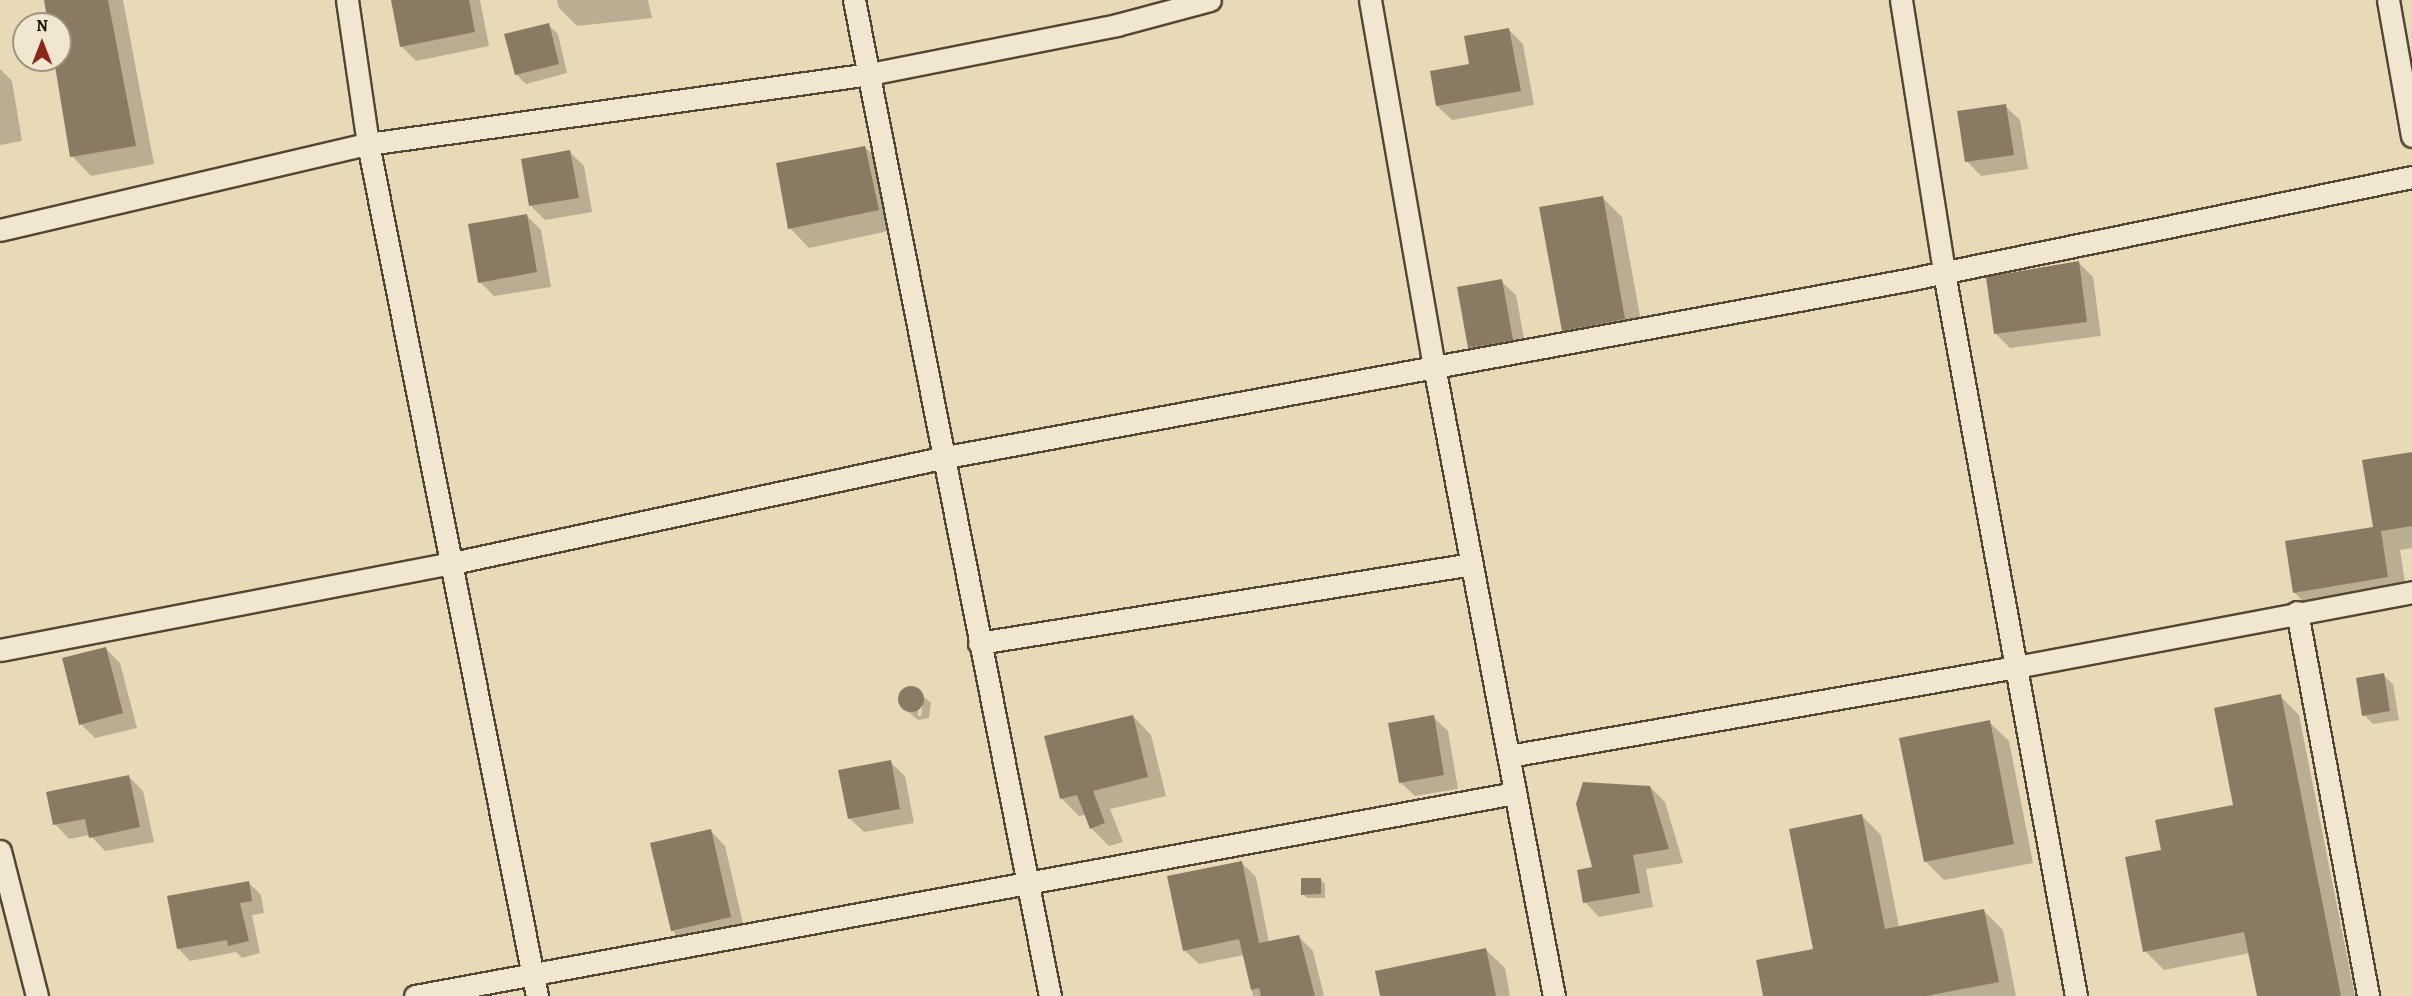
<!DOCTYPE html>
<style>
body{margin:0}
#map{position:relative;width:2412px;height:996px;overflow:hidden;background:#e9dab7;font-family:Alegreya,serif}
div>[style]{position:absolute}
.shadow>*{inset:0;background:#0003}
.building>*{inset:0;background:#897b63}
.round{border-radius:50%}
.roads{filter:drop-shadow(2px 0 #544634) drop-shadow(-2px 0 #544634) drop-shadow(0 2px #544634) drop-shadow(0 -2px #544634)}
.minor>*{height:21px;margin:-10.5px;padding:0 10.5px;transform-origin:10.5px;border-radius:10.5px;background:#f1e7d0}
span{translate:-50% -50%;white-space:nowrap;text-align:center;line-height:1.15;-webkit-text-stroke:4.5px #f1e7d0;paint-order:stroke}
.north{position:absolute;left:12px;top:12px;width:60px;height:60px;box-sizing:border-box;background:#f1e7d0;border:2px solid #9e9380;border-radius:50%;rotate:0deg;font-size:16px;font-weight:700;line-height:24px;text-align:center;color:#221409}
.north::after{content:'';display:block;margin:auto;width:21px;height:27px;background:#8f2418;clip-path:polygon(50% 0,100% 100%,50% 72%,0 100%)}
</style>
<div id="map">
<div class="shadow">
<div style="clip-path:polygon(45px 0,123px 0,154px 164px,91px 176px,72px 156px,55px 60px,60px 60px,60px 24px,49px 24px)"></div>
<div style="clip-path:polygon(392px 0,480px 0,489px 46px,416px 61px,401px 46px)"></div>
<div style="clip-path:polygon(557px 0,648px 0,652px 18px,577px 26px,559px 8px)"></div>
<div style="clip-path:polygon(548px 25px,558px 34px,567px 73px,526px 84px,516px 74px)"></div>
<div style="clip-path:polygon(1509px 30px,1523px 44px,1534px 105px,1452px 120px,1437px 106px,1471px 65px)"></div>
<div style="clip-path:polygon(0 69px,12px 81px,22px 141px,0 145px)"></div>
<div style="clip-path:polygon(2005px 106px,2020px 120px,2028px 169px,1981px 176px,1967px 161px)"></div>
<div style="clip-path:polygon(865px 147px,884px 167px,898px 229px,809px 248px,790px 228px)"></div>
<div style="clip-path:polygon(570px 152px,584px 166px,592px 212px,545px 220px,531px 206px)"></div>
<div style="clip-path:polygon(1602px 197px,1622px 217px,1644px 338px,1583px 349px,1563px 330px)"></div>
<div style="clip-path:polygon(526px 215px,541px 230px,551px 287px,494px 296px,480px 282px)"></div>
<div style="clip-path:polygon(2079px 263px,2093px 277px,2101px 336px,2010px 348px,1996px 334px)"></div>
<div style="clip-path:polygon(1501px 281px,1516px 295px,1527px 354px,1484px 362px,1469px 347px)"></div>
<div style="clip-path:polygon(2412px 454px,2412px 548px,2400px 550px,2407px 596px,2313px 611px,2294px 592px,2374px 529px)"></div>
<div style="clip-path:polygon(106px 649px,120px 663px,137px 728px,95px 738px,81px 724px)"></div>
<div style="clip-path:polygon(2383px 675px,2393px 684px,2399px 720px,2373px 724px,2364px 715px)"></div>
<div style="clip-path:polygon(evenodd,914px 688px,931px 703px,929px 718px,918px 720px,901px 706px,900px 696px,903px 690px,914px 688px,920px 696px,923px 696px,921px 716px,918px 716px,920px 696px)"></div>
<div style="clip-path:polygon(2280px 696px,2299px 715px,2355px 996px,2258px 996px,2250px 953px,2164px 970px,2145px 951px,2162px 851px,2235px 806px)"></div>
<div style="clip-path:polygon(1133px 716px,1151px 735px,1166px 796px,1110px 809px,1123px 842px,1109px 846px,1091px 828px,1086px 815px,1079px 816px,1061px 798px)"></div>
<div style="clip-path:polygon(1433px 717px,1448px 731px,1458px 789px,1415px 796px,1400px 782px)"></div>
<div style="clip-path:polygon(1989px 722px,2009px 741px,2033px 863px,1944px 880px,1925px 861px)"></div>
<div style="clip-path:polygon(890px 762px,905px 776px,914px 823px,864px 832px,849px 818px)"></div>
<div style="clip-path:polygon(129px 777px,143px 791px,154px 842px,105px 851px,90px 835px,69px 839px,55px 824px)"></div>
<div style="clip-path:polygon(1650px 787px,1665px 802px,1683px 863px,1646px 869px,1653px 907px,1599px 917px,1585px 902px,1594px 868px)"></div>
<div style="clip-path:polygon(1862px 816px,1881px 835px,1899px 927px,1984px 911px,2003px 930px,2016px 996px,1764px 996px,1815px 950px)"></div>
<div style="clip-path:polygon(711px 831px,725px 846px,745px 932px,686px 945px,672px 930px)"></div>
<div style="clip-path:polygon(1241px 862px,1256px 877px,1269px 942px,1298px 936px,1313px 951px,1324px 996px,1253px 996px,1244px 955px,1199px 964px,1184px 950px)"></div>
<div style="clip-path:polygon(1320px 879px,1325px 884px,1325px 898px,1307px 898px,1303px 894px)"></div>
<div style="clip-path:polygon(249px 883px,261px 895px,264px 913px,252px 915px,260px 953px,242px 958px,236px 952px,190px 961px,178px 948px)"></div>
<div style="clip-path:polygon(1485px 949px,1505px 968px,1510px 996px,1382px 996px)"></div>
</div>
<div class="building">
<div style="clip-path:polygon(44px 0,108px 0,136px 146px,70px 157px,54px 60px,60px 60px,60px 24px,48px 24px)"></div>
<div style="clip-path:polygon(391px 0,469px 0,475px 32px,400px 47px)"></div>
<div style="clip-path:polygon(549px 23px,559px 64px,515px 75px,504px 34px)"></div>
<div style="clip-path:polygon(1509px 28px,1521px 91px,1436px 106px,1430px 71px,1469px 64px,1464px 36px)"></div>
<div style="clip-path:polygon(2006px 104px,2014px 155px,1965px 162px,1957px 111px)"></div>
<div style="clip-path:polygon(865px 146px,879px 210px,788px 229px,776px 163px)"></div>
<div style="clip-path:polygon(570px 150px,579px 198px,529px 206px,521px 159px)"></div>
<div style="clip-path:polygon(1603px 196px,1625px 319px,1562px 331px,1539px 207px)"></div>
<div style="clip-path:polygon(527px 214px,537px 272px,478px 283px,468px 224px)"></div>
<div style="clip-path:polygon(2079px 261px,2087px 322px,1994px 334px,1986px 277px)"></div>
<div style="clip-path:polygon(1502px 279px,1513px 340px,1468px 348px,1457px 287px)"></div>
<div style="clip-path:polygon(2412px 452px,2412px 526px,2381px 531px,2388px 577px,2293px 593px,2285px 541px,2373px 527px,2362px 460px)"></div>
<div style="clip-path:polygon(106px 647px,123px 713px,79px 725px,62px 658px)"></div>
<div style="clip-path:polygon(2384px 673px,2390px 711px,2362px 716px,2356px 678px)"></div>
<div class="round" style="left:898px;top:686px;width:26px;height:26px"></div>
<div style="clip-path:polygon(2281px 694px,2341px 996px,2257px 996px,2244px 932px,2143px 952px,2125px 857px,2161px 850px,2155px 820px,2233px 805px,2214px 708px)"></div>
<div style="clip-path:polygon(1133px 715px,1148px 777px,1093px 791px,1105px 823px,1090px 829px,1077px 795px,1060px 799px,1044px 736px)"></div>
<div style="clip-path:polygon(1434px 715px,1444px 775px,1399px 783px,1388px 723px)"></div>
<div style="clip-path:polygon(1990px 720px,2014px 844px,1924px 862px,1899px 738px)"></div>
<div style="clip-path:polygon(891px 760px,900px 809px,848px 819px,838px 770px)"></div>
<div style="clip-path:polygon(129px 775px,140px 827px,89px 838px,85px 819px,53px 825px,46px 792px)"></div>
<div style="clip-path:polygon(1583px 782px,1650px 786px,1669px 849px,1633px 855px,1640px 893px,1583px 903px,1577px 870px,1592px 867px,1576px 804px)"></div>
<div style="clip-path:polygon(1862px 814px,1885px 929px,1984px 909px,1999px 982px,1926px 996px,1763px 996px,1756px 960px,1813px 949px,1789px 829px)"></div>
<div style="clip-path:polygon(711px 829px,731px 917px,671px 931px,650px 843px)"></div>
<div style="clip-path:polygon(1242px 861px,1259px 943px,1299px 935px,1315px 996px,1261px 996px,1259px 988px,1251px 990px,1239px 939px,1183px 951px,1167px 876px)"></div>
<div style="clip-path:polygon(1301px 878px,1321px 878px,1321px 894px,1301px 895px)"></div>
<div style="clip-path:polygon(249px 881px,252px 901px,240px 903px,249px 941px,228px 946px,227px 940px,177px 949px,167px 896px)"></div>
<div style="clip-path:polygon(1486px 948px,1496px 996px,1380px 996px,1375px 971px)"></div>
</div>
<div class="roads">
<div class="minor">
<div style="left:347px;top:0;width:146px;rotate:81.7deg"></div>
<div style="left:368px;top:144px;width:869px;rotate:78.78deg"></div>
<div style="left:854px;top:0;width:1015px;rotate:78.87deg"></div>
<div style="left:1370px;top:0;width:372px;rotate:80.1deg"></div>
<div style="left:1434px;top:366px;width:641px;rotate:79.22deg"></div>
<div style="left:1901px;top:0;width:276px;rotate:81deg"></div>
<div style="left:1944px;top:273px;width:735px;rotate:79.65deg"></div>
<div style="left:2388px;top:0;width:138px;rotate:80deg"></div>
<div style="left:0;top:230px;width:378px;rotate:-13.2deg"></div>
<div style="left:368px;top:144px;width:507px;rotate:-7.94deg"></div>
<div style="left:870px;top:74px;width:252px;rotate:-11.2deg"></div>
<div style="left:1117px;top:25px;width:96px;rotate:-15deg"></div>
<div style="left:2297px;top:612px;width:391px;rotate:79.5deg"></div>
<div style="left:979px;top:643px;width:499px;rotate:-9.1deg"></div>
<div style="left:0;top:650px;width:456px;rotate:-10.9deg"></div>
<div style="left:448px;top:564px;width:504px;rotate:-12.13deg"></div>
<div style="left:941px;top:458px;width:977px;rotate:-10.44deg"></div>
<div style="left:1902px;top:281px;width:520px;rotate:-11.53deg"></div>
<div style="left:1509px;top:756px;width:515px;rotate:-9.96deg"></div>
<div style="left:2016px;top:667px;width:403px;rotate:-10.7deg"></div>
<div style="left:0;top:851px;width:150px;rotate:75.7deg"></div>
<div style="left:415px;top:996px;width:1119px;rotate:-10.46deg"></div>
</div>
</div>
<div class="north">N</div>
</div>
